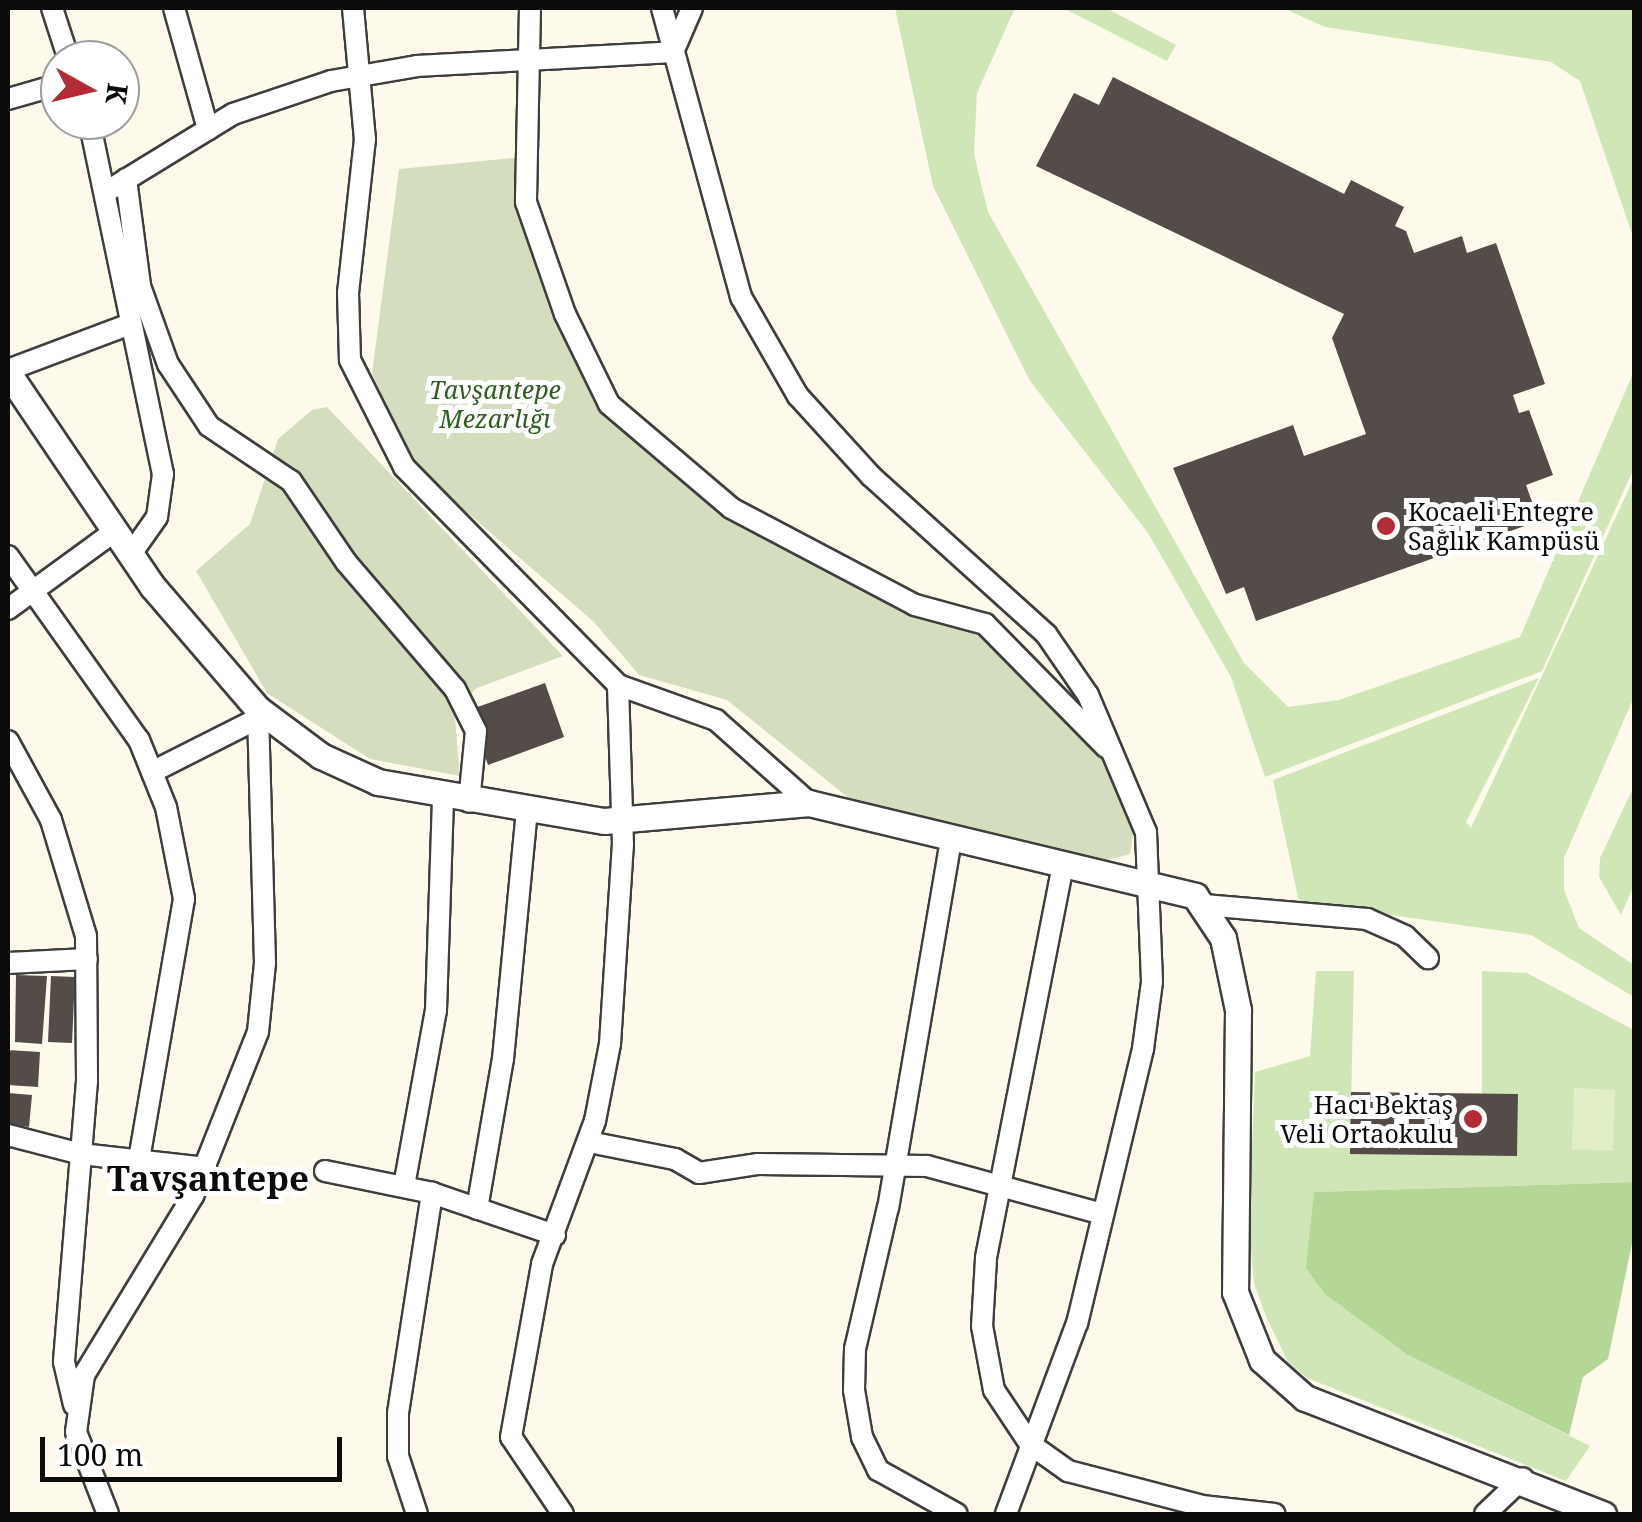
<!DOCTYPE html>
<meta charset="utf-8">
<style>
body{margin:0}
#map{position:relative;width:1642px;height:1522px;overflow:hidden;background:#fefaeb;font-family:"Noto Serif",serif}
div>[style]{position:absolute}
.green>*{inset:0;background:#d0e6b7}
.forest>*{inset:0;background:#b4d697}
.cemetery>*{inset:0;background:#d4debe}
.pitch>*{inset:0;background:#e1eec8}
.building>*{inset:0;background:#534c48}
.roads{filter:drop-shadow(2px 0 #3e3e3e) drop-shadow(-2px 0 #3e3e3e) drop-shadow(0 2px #3e3e3e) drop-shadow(0 -2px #3e3e3e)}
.minor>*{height:20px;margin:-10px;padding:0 10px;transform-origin:10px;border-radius:10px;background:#fff}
.tertiary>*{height:25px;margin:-12.5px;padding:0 12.5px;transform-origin:12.5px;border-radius:12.5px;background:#fff}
.dots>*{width:28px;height:28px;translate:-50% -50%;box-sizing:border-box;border:5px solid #fff;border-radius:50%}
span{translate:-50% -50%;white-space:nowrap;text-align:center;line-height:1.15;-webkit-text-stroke:10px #fff;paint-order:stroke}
.park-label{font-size:25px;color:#2e5f20;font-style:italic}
.poi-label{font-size:25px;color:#0b0b0b}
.left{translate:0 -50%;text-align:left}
.right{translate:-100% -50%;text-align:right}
.district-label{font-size:35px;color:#0b0b0b;font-weight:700}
.frame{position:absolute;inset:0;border:10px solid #0b0b0b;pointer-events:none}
.north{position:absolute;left:40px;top:40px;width:100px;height:100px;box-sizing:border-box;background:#fff;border:2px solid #9d9d9d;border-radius:50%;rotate:98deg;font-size:28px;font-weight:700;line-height:40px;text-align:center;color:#0b0b0b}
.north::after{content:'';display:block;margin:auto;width:35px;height:45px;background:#b32b34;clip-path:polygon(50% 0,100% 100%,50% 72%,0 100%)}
.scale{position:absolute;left:40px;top:1437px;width:302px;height:45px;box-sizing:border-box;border:5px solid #0b0b0b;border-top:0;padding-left:12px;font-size:30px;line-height:35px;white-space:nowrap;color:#0b0b0b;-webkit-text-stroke:8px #fff;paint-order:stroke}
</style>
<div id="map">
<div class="green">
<div style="clip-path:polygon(895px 8px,1015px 8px,977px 93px,974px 154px,988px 212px,1244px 663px,1288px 707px,1339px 700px,1520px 637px,1634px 371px,1634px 468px,1542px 671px,1265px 777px,1231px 677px,1148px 533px,1030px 381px,933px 186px)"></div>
<div style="clip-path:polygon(1063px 8px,1106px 8px,1176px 45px,1167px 61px)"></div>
<div style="clip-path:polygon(1283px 8px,1634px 8px,1634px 240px,1580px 81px,1551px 62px,1325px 27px)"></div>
<div style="clip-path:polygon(1634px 478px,1634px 697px,1564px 858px,1564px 890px,1579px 928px,1634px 965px,1634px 997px,1531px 935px,1299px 902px,1273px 780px,1539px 678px,1466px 822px,1471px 828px)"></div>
<div style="clip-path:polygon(1634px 786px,1634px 885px,1621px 915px,1599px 877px,1600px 858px)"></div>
<div style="clip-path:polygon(1316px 971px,1354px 971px,1350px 1153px,1517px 1155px,1518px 1094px,1482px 1094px,1482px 971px,1527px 973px,1634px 1030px,1634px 1182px,1315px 1192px,1408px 1355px,1590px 1446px,1566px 1481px,1307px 1378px,1288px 1362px,1268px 1321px,1254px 1284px,1249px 1225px,1255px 1072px,1310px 1056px)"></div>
</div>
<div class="forest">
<div style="clip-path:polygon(1634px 1182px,1634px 1234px,1608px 1359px,1583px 1377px,1569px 1435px,1408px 1355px,1325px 1294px,1306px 1268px,1314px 1192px)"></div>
</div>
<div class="cemetery">
<div style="clip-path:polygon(523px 157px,538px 276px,620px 415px,662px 463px,731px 514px,980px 637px,1109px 759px,1134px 827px,1130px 854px,1107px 860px,850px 799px,727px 700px,639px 675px,594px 622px,410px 463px,372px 373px,399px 169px)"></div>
<div style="clip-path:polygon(327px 407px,563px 656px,477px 688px,454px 708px,460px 776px,370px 759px,267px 693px,196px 571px,250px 524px,278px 439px,312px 410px)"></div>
</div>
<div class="pitch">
<div style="clip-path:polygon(1574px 1088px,1615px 1090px,1613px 1151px,1572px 1149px)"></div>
</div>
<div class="building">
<div style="clip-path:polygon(1113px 77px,1344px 194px,1351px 180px,1404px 207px,1395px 226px,1406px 231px,1414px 253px,1462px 236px,1467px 253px,1496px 243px,1545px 384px,1513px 395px,1519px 413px,1529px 410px,1553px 475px,1526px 485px,1539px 521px,1256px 621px,1244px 587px,1226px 594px,1173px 468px,1293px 425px,1304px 456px,1366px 434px,1332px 338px,1344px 314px,1036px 166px,1074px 93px,1099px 105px)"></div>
<div style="clip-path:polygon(545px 683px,564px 737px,488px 765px,469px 710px)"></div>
<div style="clip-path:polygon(16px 975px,47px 976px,42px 1044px,15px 1042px)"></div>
<div style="clip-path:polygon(51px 976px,75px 977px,72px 1043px,48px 1042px)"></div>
<div style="clip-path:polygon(8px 1050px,40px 1052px,38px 1087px,8px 1085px)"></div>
<div style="clip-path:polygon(1351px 1092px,1518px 1094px,1517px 1156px,1350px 1154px)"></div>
<div style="clip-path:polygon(8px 1093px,32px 1095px,29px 1127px,8px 1124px)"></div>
</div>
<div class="roads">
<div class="minor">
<div style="left:52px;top:8px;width:55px;rotate:71.9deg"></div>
<div style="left:174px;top:8px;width:126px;rotate:74.3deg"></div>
<div style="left:353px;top:8px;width:132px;rotate:84.8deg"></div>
<div style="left:365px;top:139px;width:155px;rotate:96.3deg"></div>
<div style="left:348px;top:293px;width:67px;rotate:88.3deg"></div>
<div style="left:350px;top:360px;width:120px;rotate:63.2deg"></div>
<div style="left:404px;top:467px;width:305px;rotate:45.5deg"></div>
<div style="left:618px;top:685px;width:104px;rotate:19.7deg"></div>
<div style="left:716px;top:720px;width:125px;rotate:41.7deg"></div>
<div style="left:530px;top:8px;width:194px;rotate:91.2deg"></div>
<div style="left:526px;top:202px;width:119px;rotate:70.8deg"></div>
<div style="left:565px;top:314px;width:100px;rotate:63.9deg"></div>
<div style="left:609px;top:404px;width:160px;rotate:40.4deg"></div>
<div style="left:731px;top:508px;width:208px;rotate:27.8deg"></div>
<div style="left:915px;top:605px;width:73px;rotate:15.2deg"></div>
<div style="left:985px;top:624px;width:173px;rotate:45.5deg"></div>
<div style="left:662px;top:8px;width:300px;rotate:74.7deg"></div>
<div style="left:741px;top:297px;width:114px;rotate:60.1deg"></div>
<div style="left:798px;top:396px;width:108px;rotate:47.6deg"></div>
<div style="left:871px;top:476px;width:236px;rotate:42.1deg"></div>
<div style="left:1046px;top:634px;width:74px;rotate:55.5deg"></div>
<div style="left:1088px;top:695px;width:149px;rotate:67.1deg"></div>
<div style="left:1146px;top:832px;width:150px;rotate:87.7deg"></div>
<div style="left:1152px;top:982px;width:68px;rotate:97.7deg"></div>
<div style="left:1143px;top:1049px;width:282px;rotate:103.5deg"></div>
<div style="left:1077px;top:1323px;width:204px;rotate:110.4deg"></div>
<div style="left:673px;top:52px;width:48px;rotate:-66.6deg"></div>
<div style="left:8px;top:99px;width:54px;rotate:-16.1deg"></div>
<div style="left:89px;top:120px;width:362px;rotate:78.2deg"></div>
<div style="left:163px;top:474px;width:43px;rotate:97.9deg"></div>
<div style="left:157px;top:517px;width:45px;rotate:125.1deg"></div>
<div style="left:126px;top:179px;width:108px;rotate:82.5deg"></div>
<div style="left:140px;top:286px;width:83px;rotate:70.3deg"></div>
<div style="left:168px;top:364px;width:74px;rotate:56.5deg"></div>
<div style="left:209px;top:426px;width:99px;rotate:33.9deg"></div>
<div style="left:291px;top:481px;width:98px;rotate:55.8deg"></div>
<div style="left:346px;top:562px;width:167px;rotate:49.4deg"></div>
<div style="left:455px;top:689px;width:47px;rotate:63.4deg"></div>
<div style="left:476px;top:731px;width:71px;rotate:95.6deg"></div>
<div style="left:109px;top:190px;width:145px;rotate:-31.5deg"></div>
<div style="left:233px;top:114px;width:103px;rotate:-18.6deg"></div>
<div style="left:331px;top:81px;width:87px;rotate:-9.9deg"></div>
<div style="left:417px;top:66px;width:256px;rotate:-3.1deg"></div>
<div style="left:8px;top:370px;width:128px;rotate:-20.6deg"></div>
<div style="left:8px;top:556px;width:226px;rotate:54.6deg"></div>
<div style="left:139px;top:740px;width:72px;rotate:68.1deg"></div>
<div style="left:166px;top:807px;width:94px;rotate:78.9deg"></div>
<div style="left:184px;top:899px;width:265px;rotate:99.8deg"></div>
<div style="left:8px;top:609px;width:132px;rotate:-36.1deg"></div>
<div style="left:8px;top:741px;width:90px;rotate:61.4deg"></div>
<div style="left:51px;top:820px;width:121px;rotate:73.2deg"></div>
<div style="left:86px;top:936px;width:145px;rotate:89.6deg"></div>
<div style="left:87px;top:1081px;width:282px;rotate:94.7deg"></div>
<div style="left:64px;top:1362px;width:44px;rotate:76.9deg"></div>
<div style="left:152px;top:772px;width:120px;rotate:-26.8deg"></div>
<div style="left:951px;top:840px;width:372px;rotate:99.7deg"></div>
<div style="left:888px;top:1207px;width:146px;rotate:103.1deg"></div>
<div style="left:855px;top:1349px;width:41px;rotate:91.4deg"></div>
<div style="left:854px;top:1390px;width:48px;rotate:80.3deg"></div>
<div style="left:862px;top:1437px;width:37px;rotate:64deg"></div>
<div style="left:878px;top:1470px;width:90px;rotate:29.1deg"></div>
<div style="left:1063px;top:865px;width:401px;rotate:101.1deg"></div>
<div style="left:986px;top:1259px;width:67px;rotate:93.4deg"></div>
<div style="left:982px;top:1326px;width:65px;rotate:79.4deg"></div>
<div style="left:994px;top:1390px;width:65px;rotate:56.3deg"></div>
<div style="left:1030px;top:1444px;width:47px;rotate:35.4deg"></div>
<div style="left:1068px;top:1471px;width:138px;rotate:14.6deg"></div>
<div style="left:1202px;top:1506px;width:73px;rotate:6.3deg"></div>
<div style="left:1204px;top:905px;width:164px;rotate:4.9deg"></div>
<div style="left:1367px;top:919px;width:42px;rotate:24.1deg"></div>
<div style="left:1405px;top:936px;width:32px;rotate:44deg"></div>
<div style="left:8px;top:963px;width:79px;rotate:-2.9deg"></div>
<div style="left:8px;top:1135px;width:75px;rotate:14.6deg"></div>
<div style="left:81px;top:1154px;width:126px;rotate:6.4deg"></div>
<div style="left:589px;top:1142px;width:88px;rotate:11.2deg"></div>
<div style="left:675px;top:1159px;width:28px;rotate:30deg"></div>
<div style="left:699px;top:1173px;width:60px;rotate:-8.7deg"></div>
<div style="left:758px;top:1164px;width:169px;rotate:0.7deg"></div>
<div style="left:927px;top:1166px;width:181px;rotate:15.3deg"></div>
<div style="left:325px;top:1171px;width:109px;rotate:11.6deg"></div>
<div style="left:432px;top:1193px;width:130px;rotate:18.9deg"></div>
<div style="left:404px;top:1186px;width:179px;rotate:-79.7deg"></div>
<div style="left:436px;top:1010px;width:214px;rotate:-88.1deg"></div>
<div style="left:477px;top:1209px;width:152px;rotate:-80.2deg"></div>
<div style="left:503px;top:1059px;width:249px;rotate:-84.5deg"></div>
<div style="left:108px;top:1514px;width:88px;rotate:-111.3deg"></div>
<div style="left:76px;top:1432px;width:58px;rotate:-82deg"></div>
<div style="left:84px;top:1375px;width:210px;rotate:-58.7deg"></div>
<div style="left:193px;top:1196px;width:176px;rotate:-68.4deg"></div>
<div style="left:258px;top:1032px;width:69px;rotate:-84.2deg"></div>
<div style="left:265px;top:963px;width:254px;rotate:-91.6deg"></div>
<div style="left:417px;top:1514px;width:61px;rotate:-108.1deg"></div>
<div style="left:398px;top:1456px;width:43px;rotate:-90deg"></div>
<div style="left:398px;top:1413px;width:223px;rotate:-81.2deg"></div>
<div style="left:563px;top:1514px;width:93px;rotate:-124deg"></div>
<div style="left:511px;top:1437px;width:176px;rotate:-79.8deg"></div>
<div style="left:542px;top:1264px;width:153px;rotate:-69.7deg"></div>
<div style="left:595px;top:1121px;width:78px;rotate:-79deg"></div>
<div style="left:610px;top:1044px;width:199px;rotate:-86.3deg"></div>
<div style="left:623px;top:845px;width:160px;rotate:-91.8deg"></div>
<div style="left:1485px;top:1514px;width:52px;rotate:-43.5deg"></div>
</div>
<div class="tertiary">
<div style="left:8px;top:373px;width:258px;rotate:55.9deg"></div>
<div style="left:153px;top:587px;width:161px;rotate:49.3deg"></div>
<div style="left:258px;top:709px;width:79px;rotate:36.7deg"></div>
<div style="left:321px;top:756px;width:63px;rotate:24.5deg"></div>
<div style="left:378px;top:782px;width:229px;rotate:9.8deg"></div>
<div style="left:604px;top:821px;width:206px;rotate:-5deg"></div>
<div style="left:809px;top:803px;width:397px;rotate:13.5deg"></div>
<div style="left:1195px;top:896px;width:50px;rotate:56.3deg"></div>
<div style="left:1223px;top:938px;width:74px;rotate:78.2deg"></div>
<div style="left:1238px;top:1010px;width:282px;rotate:90.6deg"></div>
<div style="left:1235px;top:1292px;width:73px;rotate:68.3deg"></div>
<div style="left:1262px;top:1360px;width:57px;rotate:41.5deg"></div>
<div style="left:1305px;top:1398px;width:320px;rotate:21.3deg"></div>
</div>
</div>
<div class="dots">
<div style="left:1386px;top:526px;background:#b32b34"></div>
<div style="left:1473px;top:1119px;background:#b32b34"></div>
</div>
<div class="park-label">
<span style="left:495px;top:404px">Tavşantepe<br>Mezarlığı</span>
</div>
<div class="poi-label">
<span class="left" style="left:1408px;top:526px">Kocaeli Entegre<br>Sağlık Kampüsü</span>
<span class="right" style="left:1453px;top:1119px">Hacı Bektaş<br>Veli Ortaokulu</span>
</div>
<div class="district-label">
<span style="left:208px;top:1178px">Tavşantepe</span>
</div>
<div class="frame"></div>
<div class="north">K</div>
<div class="scale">100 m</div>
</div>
